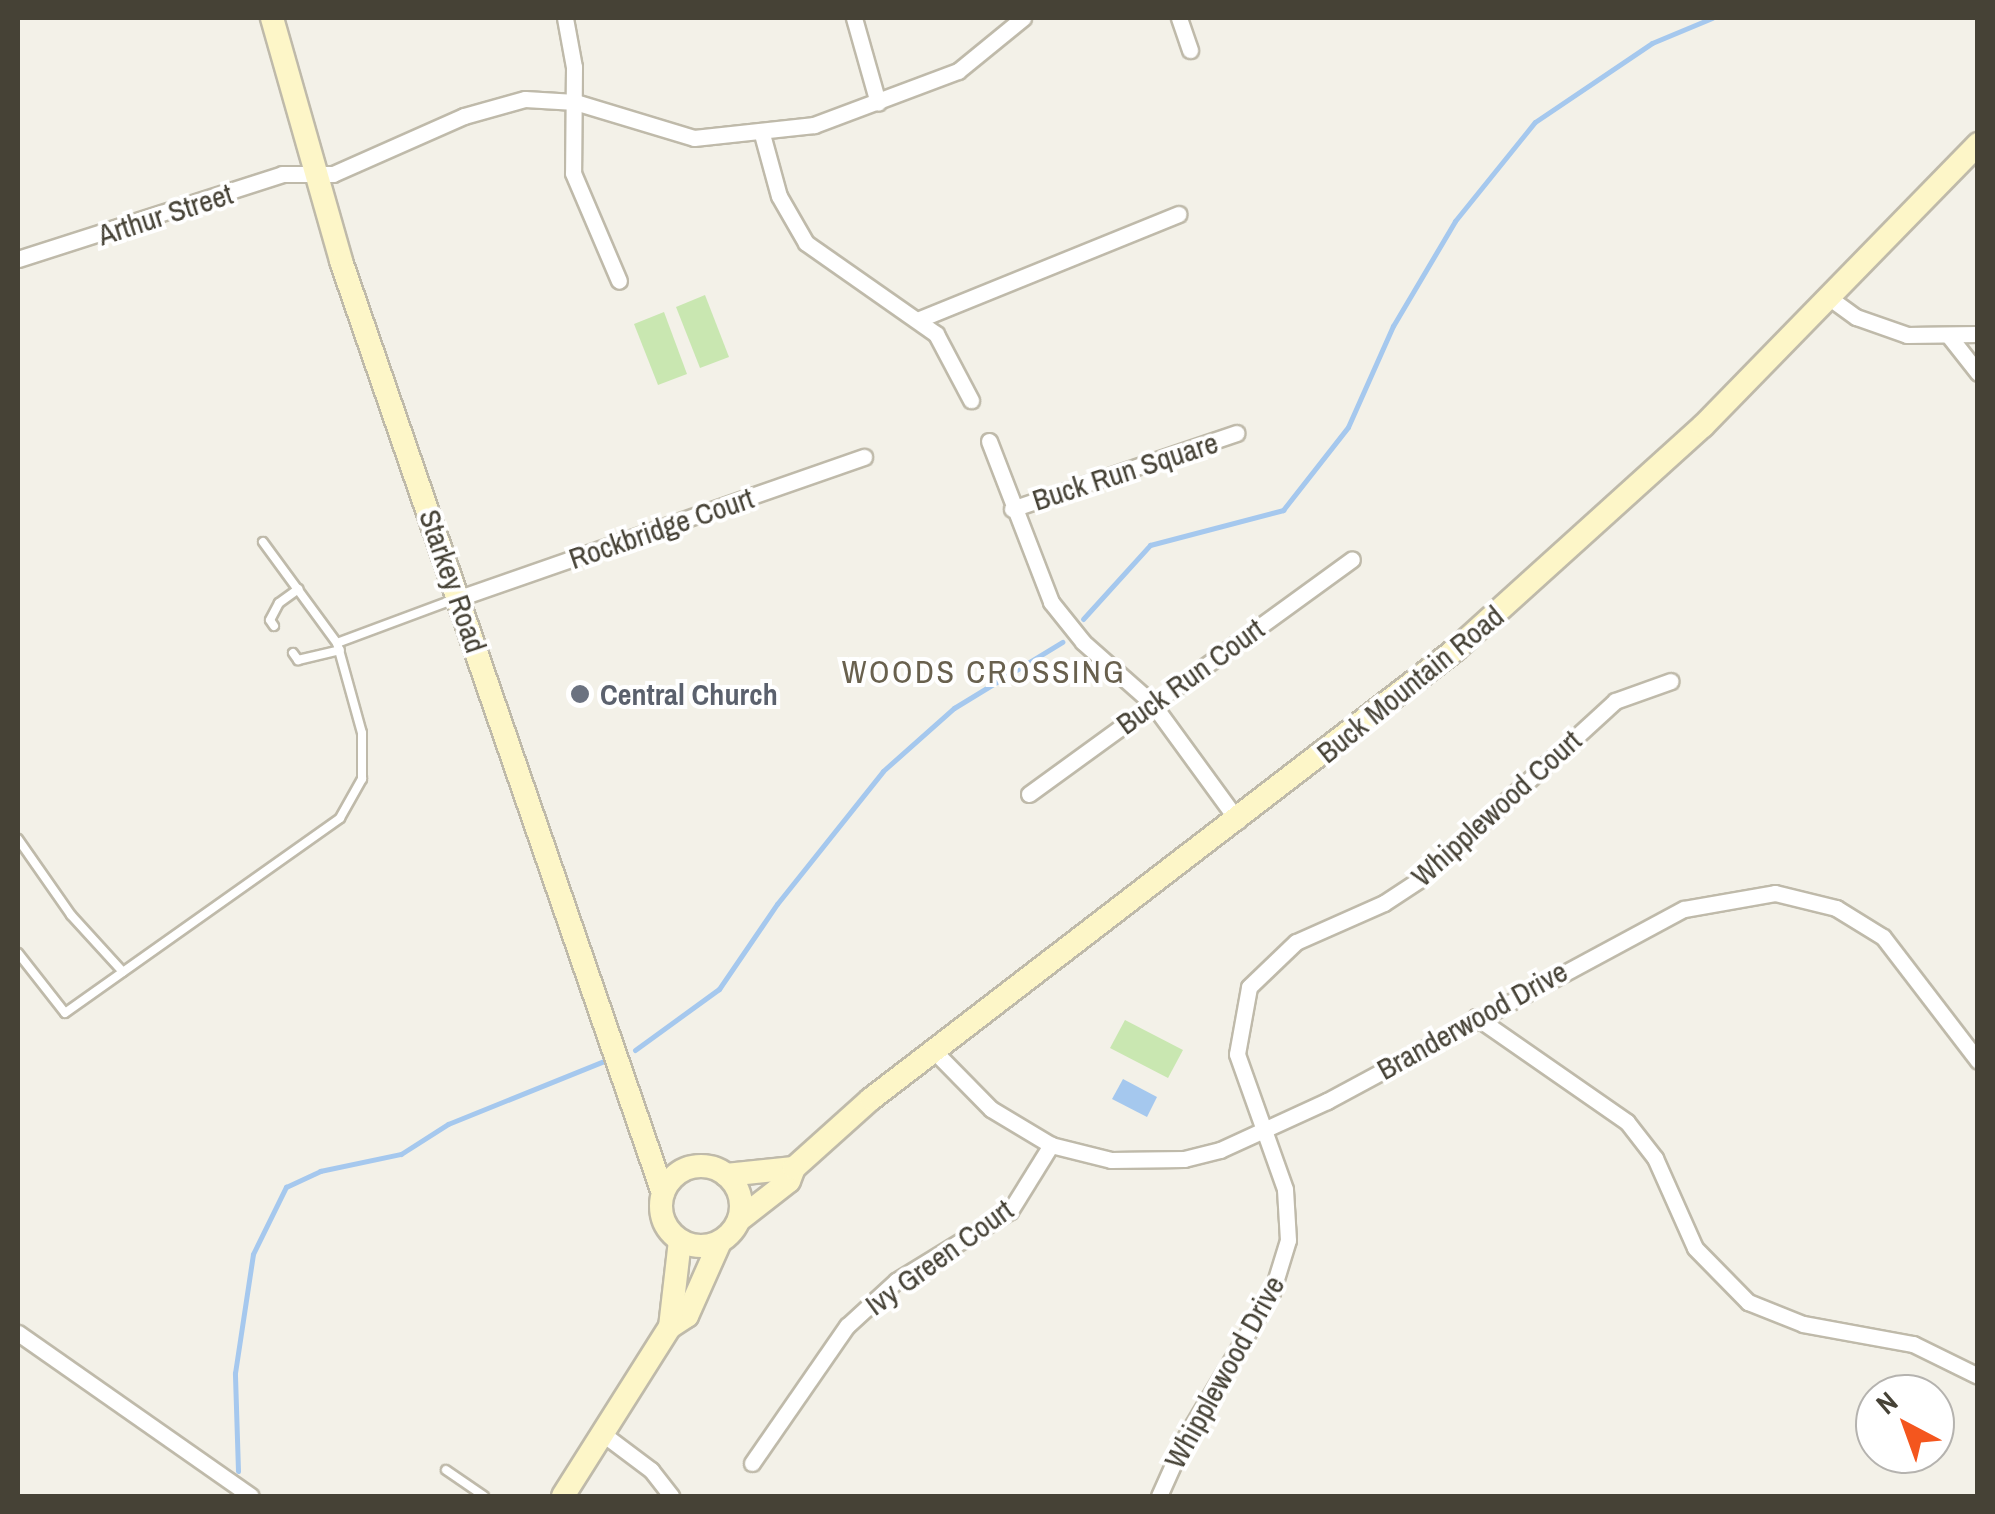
<!DOCTYPE html>
<style>
body{margin:0}
#map{position:relative;width:1995px;height:1514px;overflow:hidden;background:#f3f1e8;font-family:"Archivo Narrow",sans-serif}
div>[style]{position:absolute}
.green>*{inset:0;background:#c9e7b1}
.water>*{inset:0;background:#a5c8ee}
.stream>*{height:5px;margin:-2.5px;padding:0 2.5px;transform-origin:2.5px;border-radius:2.5px;background:#a5c8ee}
.roads{filter:drop-shadow(2px 0 #bfbaaa) drop-shadow(-2px 0 #bfbaaa) drop-shadow(0 2px #bfbaaa) drop-shadow(0 -2px #bfbaaa)}
.service>*{height:8px;margin:-4px;padding:0 4px;transform-origin:4px;border-radius:4px;background:#fff}
.minor>*{height:15px;margin:-7.5px;padding:0 7.5px;transform-origin:7.5px;border-radius:7.5px;background:#fff}
.secondary>*{height:22px;margin:-11px;padding:0 11px;transform-origin:11px;border-radius:11px;background:#fdf6c8}
.secondary>.ring{margin:-11px;padding:0;box-sizing:content-box;background:none;border:22px solid #fdf6c8;border-radius:50%}
.dots>*{width:28px;height:28px;translate:-50% -50%;box-sizing:border-box;border:5px solid #fff;border-radius:50%}
span{translate:-50% -50%;white-space:nowrap;text-align:center;line-height:1.15;-webkit-text-stroke:8px #fff;paint-order:stroke}
.street-label{font-size:30px;color:#464236}
.worship-label{font-size:30px;color:#5b616d;font-weight:700}
.left{translate:0 -50%;text-align:left}
.neighbourhood-label{font-size:32px;color:#69614e;letter-spacing:2.5px}
.frame{position:absolute;inset:0;border:20px solid #464236;pointer-events:none}
.north{position:absolute;left:1855px;top:1374px;width:100px;height:100px;box-sizing:border-box;background:#fff;border:2px solid #b5b3af;border-radius:50%;rotate:319deg;font-size:28px;font-weight:700;line-height:40px;text-align:center;color:#464236}
.north::after{content:'';display:block;margin:auto;width:35px;height:45px;background:#f4561e;clip-path:polygon(50% 0,100% 100%,50% 72%,0 100%)}
</style>
<div id="map">
<div class="green">
<div style="clip-path:polygon(705px 295px,729px 357px,700px 368px,676px 307px)"></div>
<div style="clip-path:polygon(664px 312px,687px 374px,658px 385px,634px 324px)"></div>
<div style="clip-path:polygon(1125px 1020px,1183px 1050px,1168px 1078px,1110px 1048px)"></div>
</div>
<div class="water">
<div style="clip-path:polygon(1123px 1079px,1157px 1097px,1147px 1117px,1112px 1099px)"></div>
</div>
<div class="stream">
<div style="left:1083px;top:619px;width:100px;rotate:-47.8deg"></div>
<div style="left:1150px;top:545px;width:138px;rotate:-14.7deg"></div>
<div style="left:1283px;top:510px;width:105px;rotate:-51.9deg"></div>
<div style="left:1348px;top:427px;width:111px;rotate:-66deg"></div>
<div style="left:1393px;top:326px;width:122px;rotate:-59.4deg"></div>
<div style="left:1455px;top:221px;width:127px;rotate:-51.1deg"></div>
<div style="left:1535px;top:122px;width:141px;rotate:-34deg"></div>
<div style="left:1652px;top:43px;width:65px;rotate:-22.6deg"></div>
<div style="left:635px;top:1050px;width:104px;rotate:-36deg"></div>
<div style="left:719px;top:989px;width:103px;rotate:-55.7deg"></div>
<div style="left:777px;top:904px;width:170px;rotate:-51.4deg"></div>
<div style="left:883px;top:771px;width:95px;rotate:-41.6deg"></div>
<div style="left:954px;top:708px;width:127px;rotate:-31.4deg"></div>
<div style="left:238px;top:1471px;width:98px;rotate:-91.8deg"></div>
<div style="left:235px;top:1373px;width:120px;rotate:-81.4deg"></div>
<div style="left:253px;top:1254px;width:75px;rotate:-63.8deg"></div>
<div style="left:286px;top:1187px;width:38px;rotate:-25deg"></div>
<div style="left:320px;top:1171px;width:83px;rotate:-11.9deg"></div>
<div style="left:401px;top:1154px;width:56px;rotate:-32.6deg"></div>
<div style="left:448px;top:1124px;width:168px;rotate:-22deg"></div>
</div>
<div class="roads">
<div class="service">
<div style="left:263px;top:542px;width:125px;rotate:53.8deg"></div>
<div style="left:337px;top:643px;width:126px;rotate:-20.4deg"></div>
<div style="left:274px;top:626px;width:7px;rotate:-124deg"></div>
<div style="left:270px;top:620px;width:19px;rotate:-62deg"></div>
<div style="left:279px;top:603px;width:24px;rotate:-36deg"></div>
<div style="left:293px;top:653px;width:9px;rotate:54deg"></div>
<div style="left:298px;top:660px;width:43px;rotate:-13.4deg"></div>
<div style="left:18px;top:839px;width:93px;rotate:55.1deg"></div>
<div style="left:71px;top:915px;width:77px;rotate:47.6deg"></div>
<div style="left:18px;top:953px;width:76px;rotate:51.9deg"></div>
<div style="left:65px;top:1013px;width:337px;rotate:-35.3deg"></div>
<div style="left:340px;top:818px;width:45px;rotate:-60.6deg"></div>
<div style="left:362px;top:779px;width:46px;rotate:-90deg"></div>
<div style="left:362px;top:733px;width:93px;rotate:-105.5deg"></div>
<div style="left:446px;top:1470px;width:46px;rotate:34.4deg"></div>
</div>
<div class="minor">
<div style="left:565px;top:18px;width:50px;rotate:79.6deg"></div>
<div style="left:574px;top:67px;width:106px;rotate:90.5deg"></div>
<div style="left:573px;top:173px;width:117px;rotate:66.9deg"></div>
<div style="left:854px;top:18px;width:88px;rotate:74.2deg"></div>
<div style="left:1179px;top:18px;width:34px;rotate:71deg"></div>
<div style="left:762px;top:134px;width:64px;rotate:74.7deg"></div>
<div style="left:779px;top:196px;width:54px;rotate:60.1deg"></div>
<div style="left:806px;top:243px;width:159px;rotate:35deg"></div>
<div style="left:936px;top:334px;width:75px;rotate:62.1deg"></div>
<div style="left:18px;top:259px;width:277px;rotate:-17.8deg"></div>
<div style="left:282px;top:174px;width:51px"></div>
<div style="left:333px;top:174px;width:143px;rotate:-23.9deg"></div>
<div style="left:464px;top:116px;width:63px;rotate:-15.6deg"></div>
<div style="left:525px;top:99px;width:50px;rotate:3.4deg"></div>
<div style="left:575px;top:102px;width:124px;rotate:16.8deg"></div>
<div style="left:694px;top:138px;width:121px;rotate:-6.2deg"></div>
<div style="left:814px;top:125px;width:154px;rotate:-20.6deg"></div>
<div style="left:958px;top:71px;width:84px;rotate:-39.2deg"></div>
<div style="left:1831px;top:299px;width:31px;rotate:36deg"></div>
<div style="left:1856px;top:317px;width:54px;rotate:19.4deg"></div>
<div style="left:1907px;top:335px;width:71px;rotate:-0.8deg"></div>
<div style="left:920px;top:319px;width:279px;rotate:-22.1deg"></div>
<div style="left:1949px;top:336px;width:47px;rotate:51.9deg"></div>
<div style="left:989px;top:441px;width:173px;rotate:68.9deg"></div>
<div style="left:1051px;top:602px;width:51px;rotate:51.3deg"></div>
<div style="left:1083px;top:642px;width:92px;rotate:41.5deg"></div>
<div style="left:1152px;top:703px;width:146px;rotate:53.9deg"></div>
<div style="left:1012px;top:509px;width:237px;rotate:-18.7deg"></div>
<div style="left:459px;top:598px;width:429px;rotate:-19.2deg"></div>
<div style="left:1029px;top:794px;width:399px;rotate:-36deg"></div>
<div style="left:1476px;top:1017px;width:184px;rotate:34.8deg"></div>
<div style="left:1627px;top:1122px;width:46px;rotate:52.1deg"></div>
<div style="left:1655px;top:1158px;width:98px;rotate:66deg"></div>
<div style="left:1695px;top:1248px;width:76px;rotate:45.5deg"></div>
<div style="left:1748px;top:1302px;width:59px;rotate:21.8deg"></div>
<div style="left:1803px;top:1324px;width:112px;rotate:10.3deg"></div>
<div style="left:1913px;top:1344px;width:72px;rotate:26.2deg"></div>
<div style="left:934px;top:1051px;width:81px;rotate:45.5deg"></div>
<div style="left:991px;top:1109px;width:70px;rotate:31deg"></div>
<div style="left:1051px;top:1145px;width:62px;rotate:14deg"></div>
<div style="left:1111px;top:1160px;width:73px;rotate:-0.8deg"></div>
<div style="left:1184px;top:1159px;width:37px;rotate:-14deg"></div>
<div style="left:1220px;top:1150px;width:118px;rotate:-24.6deg"></div>
<div style="left:1327px;top:1101px;width:405px;rotate:-28.3deg"></div>
<div style="left:1684px;top:909px;width:92px;rotate:-10deg"></div>
<div style="left:1775px;top:893px;width:63px;rotate:13.8deg"></div>
<div style="left:1836px;top:908px;width:55px;rotate:31.7deg"></div>
<div style="left:1883px;top:937px;width:156px;rotate:52.5deg"></div>
<div style="left:18px;top:1333px;width:284px;rotate:35deg"></div>
<div style="left:603px;top:1434px;width:60px;rotate:36.9deg"></div>
<div style="left:651px;top:1470px;width:33px;rotate:52deg"></div>
<div style="left:752px;top:1463px;width:167px;rotate:-55.3deg"></div>
<div style="left:847px;top:1326px;width:67px;rotate:-42.6deg"></div>
<div style="left:896px;top:1281px;width:134px;rotate:-31.6deg"></div>
<div style="left:1010px;top:1211px;width:78px;rotate:-58.2deg"></div>
<div style="left:1159px;top:1496px;width:64px;rotate:-65.9deg"></div>
<div style="left:1185px;top:1438px;width:170px;rotate:-59.2deg"></div>
<div style="left:1272px;top:1292px;width:54px;rotate:-72.9deg"></div>
<div style="left:1288px;top:1240px;width:51px;rotate:-93.4deg"></div>
<div style="left:1285px;top:1189px;width:143px;rotate:-109.6deg"></div>
<div style="left:1237px;top:1054px;width:68px;rotate:-79.8deg"></div>
<div style="left:1249px;top:987px;width:65px;rotate:-43.8deg"></div>
<div style="left:1296px;top:942px;width:96px;rotate:-23.9deg"></div>
<div style="left:1384px;top:903px;width:45px;rotate:-33.3deg"></div>
<div style="left:1422px;top:878px;width:262px;rotate:-42.5deg"></div>
<div style="left:1615px;top:701px;width:59px;rotate:-19.7deg"></div>
</div>
<div class="secondary">
<div style="left:272px;top:18px;width:253px;rotate:74.1deg"></div>
<div style="left:341px;top:261px;width:986px;rotate:70.94deg"></div>
<div class="ring" style="left:661px;top:1166px;width:58px;height:58px"></div>
<div style="left:726px;top:1175px;width:68px;rotate:-5.9deg"></div>
<div style="left:739px;top:1220px;width:63px;rotate:-38deg"></div>
<div style="left:789px;top:1181px;width:14px;rotate:-69deg"></div>
<div style="left:794px;top:1168px;width:103px;rotate:-41.9deg"></div>
<div style="left:871px;top:1099px;width:737px;rotate:-37.55deg"></div>
<div style="left:1455px;top:650px;width:334px;rotate:-42.1deg"></div>
<div style="left:1703px;top:426px;width:394px;rotate:-45.7deg"></div>
<div style="left:670px;top:1327px;width:20px;rotate:-33deg"></div>
<div style="left:687px;top:1316px;width:81px;rotate:-66deg"></div>
<div style="left:563px;top:1496px;width:200px;rotate:-57.7deg"></div>
<div style="left:670px;top:1327px;width:87px;rotate:-83.4deg"></div>
</div>
</div>
<div class="dots">
<div style="left:580px;top:694px;background:#6b7280"></div>
</div>
<div class="street-label">
<span style="left:165px;top:214px;rotate:-18deg">Arthur Street</span>
<span style="left:1125px;top:471px;rotate:-18deg">Buck Run Square</span>
<span style="left:661px;top:528px;rotate:-19deg">Rockbridge Court</span>
<span style="left:453px;top:581px;rotate:71deg">Starkey Road</span>
<span style="left:1190px;top:676px;rotate:-36deg">Buck Run Court</span>
<span style="left:1410px;top:684px;rotate:-39deg">Buck Mountain Road</span>
<span style="left:1496px;top:808px;rotate:-42deg">Whipplewood Court</span>
<span style="left:1472px;top:1020px;rotate:-29deg">Branderwood Drive</span>
<span style="left:939px;top:1257px;rotate:-36deg">Ivy Green Court</span>
<span style="left:1224px;top:1372px;rotate:-61deg">Whipplewood Drive</span>
</div>
<div class="worship-label">
<span class="left" style="left:600px;top:694px">Central Church</span>
</div>
<div class="neighbourhood-label">
<span style="left:984px;top:672px">WOODS CROSSING</span>
</div>
<div class="frame"></div>
<div class="north">N</div>
</div>
